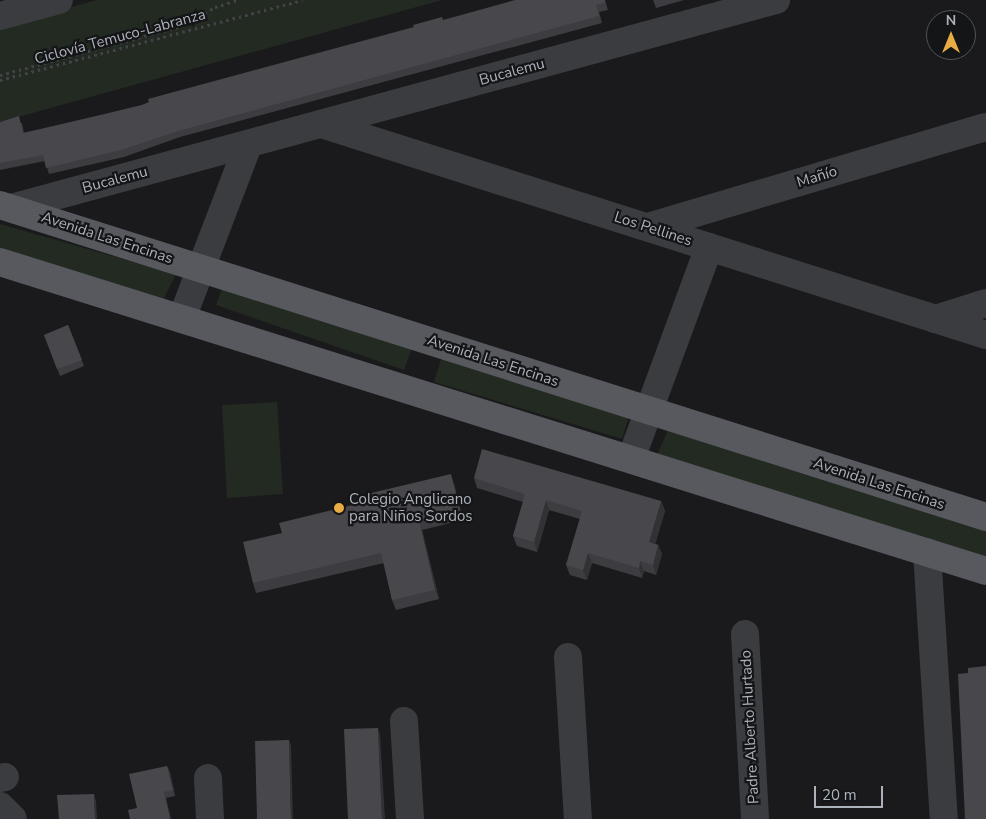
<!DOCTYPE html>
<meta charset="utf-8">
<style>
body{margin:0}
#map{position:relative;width:986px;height:819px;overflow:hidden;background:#1a1a1c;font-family:"Nunito Sans",sans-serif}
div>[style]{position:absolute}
.green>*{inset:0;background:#222a22}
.path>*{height:3px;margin-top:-1.5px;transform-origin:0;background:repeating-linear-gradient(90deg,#414347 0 2.5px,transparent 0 6.5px)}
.minor>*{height:28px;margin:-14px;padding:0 14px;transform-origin:14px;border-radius:14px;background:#3b3c40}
.major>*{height:28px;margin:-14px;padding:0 14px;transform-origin:14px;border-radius:14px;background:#57595f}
.wall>*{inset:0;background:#3d3d41}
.shaded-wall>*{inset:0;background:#323235}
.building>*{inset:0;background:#47474c}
.dots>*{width:14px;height:14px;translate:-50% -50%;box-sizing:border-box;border:2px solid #141517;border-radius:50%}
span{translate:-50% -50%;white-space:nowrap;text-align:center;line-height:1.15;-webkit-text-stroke:4.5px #141517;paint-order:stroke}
.street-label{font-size:15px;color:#adb1ba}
.poi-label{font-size:15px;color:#adb1ba}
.left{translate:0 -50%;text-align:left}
.north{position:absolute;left:926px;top:10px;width:50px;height:50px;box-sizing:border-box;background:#141517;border:1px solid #515358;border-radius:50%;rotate:0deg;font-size:14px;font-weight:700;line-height:20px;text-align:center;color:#adb1ba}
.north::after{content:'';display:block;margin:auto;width:18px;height:22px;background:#e9ab44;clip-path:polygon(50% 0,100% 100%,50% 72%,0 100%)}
.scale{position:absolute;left:814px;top:786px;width:69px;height:22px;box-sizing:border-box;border:2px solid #adb1ba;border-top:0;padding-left:6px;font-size:15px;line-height:18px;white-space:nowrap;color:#adb1ba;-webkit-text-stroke:4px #141517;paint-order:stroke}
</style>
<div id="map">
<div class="green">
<div style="clip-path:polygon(97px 0,442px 0,0 122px,0 26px)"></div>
<div style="clip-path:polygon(0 224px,176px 274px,162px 302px,0 252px)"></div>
<div style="clip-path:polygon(224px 283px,412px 348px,404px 370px,216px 305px)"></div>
<div style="clip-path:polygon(442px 356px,630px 413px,622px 439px,434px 382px)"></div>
<div style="clip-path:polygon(277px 402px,283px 494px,227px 498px,222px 405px)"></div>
<div style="clip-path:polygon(669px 428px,986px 529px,986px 560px,656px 457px)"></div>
</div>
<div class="path">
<div style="left:0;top:75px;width:188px;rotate:-15.1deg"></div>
<div style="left:182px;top:26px;width:38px;rotate:-30deg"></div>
<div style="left:215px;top:7px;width:24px;rotate:-17deg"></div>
<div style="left:0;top:80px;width:313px;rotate:-14.8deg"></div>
</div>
<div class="minor">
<div style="left:0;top:16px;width:61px;rotate:-15.2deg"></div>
<div style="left:321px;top:124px;width:698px;rotate:17.6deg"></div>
<div style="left:11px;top:208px;width:793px;rotate:-15.21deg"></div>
<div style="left:648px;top:227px;width:352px;rotate:-16.5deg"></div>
<div style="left:182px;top:318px;width:185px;rotate:-69.1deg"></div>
<div style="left:935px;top:319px;width:53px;rotate:-17.4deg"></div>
<div style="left:631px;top:459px;width:226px;rotate:-69.8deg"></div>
<div style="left:927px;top:552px;width:268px;rotate:86.4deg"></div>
<div style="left:745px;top:634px;width:185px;rotate:86.9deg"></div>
<div style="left:568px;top:657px;width:162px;rotate:86.5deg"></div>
<div style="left:404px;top:721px;width:98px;rotate:86.5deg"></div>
<div style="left:0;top:778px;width:5px;rotate:-11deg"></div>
<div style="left:208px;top:778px;width:41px;rotate:87.2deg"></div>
<div style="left:0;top:806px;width:18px;rotate:45deg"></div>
</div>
<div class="major">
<div style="left:0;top:205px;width:1034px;rotate:17.56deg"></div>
<div style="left:0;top:262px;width:1033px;rotate:17.4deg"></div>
</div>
<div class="wall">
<div style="clip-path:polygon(605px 0,608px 10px,599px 12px,602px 23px,180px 137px,124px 157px,49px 174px,45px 161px,0 170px,0 122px,22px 123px,24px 133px,142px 105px,443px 20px)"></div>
<div style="clip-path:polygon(653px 0,684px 0,656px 8px)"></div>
<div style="clip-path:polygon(68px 325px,84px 366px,60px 376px,44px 335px)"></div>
<div style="clip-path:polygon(474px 478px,661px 501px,665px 511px,655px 544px,658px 545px,662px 554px,656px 575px,644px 571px,642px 578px,592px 563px,587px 580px,570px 575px,566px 565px,580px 519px,549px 510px,537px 552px,517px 546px,513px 536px,523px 502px,477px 488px)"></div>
<div style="clip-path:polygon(454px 484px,463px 520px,422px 530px,439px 599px,396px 610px,392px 600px,384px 563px,256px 593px,253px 583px,282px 533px)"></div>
<div style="clip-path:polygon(167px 766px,170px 772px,175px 796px,166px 798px,171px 819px,130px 819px,137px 808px)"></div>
</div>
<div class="shaded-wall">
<div style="clip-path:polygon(451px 474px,454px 484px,463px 520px,460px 510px)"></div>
<div style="clip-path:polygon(546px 500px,549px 510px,537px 552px,534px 542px)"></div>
<div style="clip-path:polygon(661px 501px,665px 511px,653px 552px,649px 542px)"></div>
<div style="clip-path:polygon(419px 520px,422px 530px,439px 599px,435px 590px)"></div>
<div style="clip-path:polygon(658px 545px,662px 554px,656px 575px,653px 565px)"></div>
<div style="clip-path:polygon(588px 553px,592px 563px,587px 580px,583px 570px)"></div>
<div style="clip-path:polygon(640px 561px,644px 571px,642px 578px,639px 568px)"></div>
<div style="clip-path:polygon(378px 728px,380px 735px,385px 819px,382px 819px)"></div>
<div style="clip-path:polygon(289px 740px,291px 746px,293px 819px,291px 819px)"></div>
<div style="clip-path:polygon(167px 766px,170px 772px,175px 796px,173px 790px)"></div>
<div style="clip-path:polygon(164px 792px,166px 798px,171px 819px,170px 819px)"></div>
<div style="clip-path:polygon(94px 794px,96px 801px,97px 819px,95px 819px)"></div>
</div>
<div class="building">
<div style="clip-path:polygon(515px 0,605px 0,605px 3px,596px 5px,599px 16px,178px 131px,121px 150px,46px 168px,43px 155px,0 163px,0 122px,19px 116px,23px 133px,102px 115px,142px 105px,149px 102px,148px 99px,414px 27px,413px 25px,442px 17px,443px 20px)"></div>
<div style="clip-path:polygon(68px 325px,82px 360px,57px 369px,44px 335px)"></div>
<div style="clip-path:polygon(482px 449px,661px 501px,649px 542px,658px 545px,653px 565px,640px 561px,639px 568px,588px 553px,583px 570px,566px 565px,582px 511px,546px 500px,534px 542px,513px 536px,525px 494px,474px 478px)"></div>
<div style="clip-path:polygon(451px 474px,460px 510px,419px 520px,435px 590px,392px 600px,381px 553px,253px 583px,243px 542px,282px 533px,279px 523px,369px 501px,367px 494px)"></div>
<div style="clip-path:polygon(986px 666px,986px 819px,965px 819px,958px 674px,968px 673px,968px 668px)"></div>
<div style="clip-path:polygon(378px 728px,382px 819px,348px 819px,344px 729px)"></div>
<div style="clip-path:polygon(289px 740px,291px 819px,257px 819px,255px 741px)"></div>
<div style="clip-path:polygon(167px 766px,173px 790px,164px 792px,170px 819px,130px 819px,128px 810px,137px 808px,129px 774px)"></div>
<div style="clip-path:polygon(94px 794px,95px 819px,59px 819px,57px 795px)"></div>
</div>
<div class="dots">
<div style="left:339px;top:508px;background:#e9ab44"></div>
</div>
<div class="street-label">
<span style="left:120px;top:37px;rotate:-15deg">Ciclovía Temuco-Labranza</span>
<span style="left:512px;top:72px;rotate:-15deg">Bucalemu</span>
<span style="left:817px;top:177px;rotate:-17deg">Mañío</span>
<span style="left:115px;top:180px;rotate:-15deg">Bucalemu</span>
<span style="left:653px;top:229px;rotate:18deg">Los Pellines</span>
<span style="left:107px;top:238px;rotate:18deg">Avenida Las Encinas</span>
<span style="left:493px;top:361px;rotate:18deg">Avenida Las Encinas</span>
<span style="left:879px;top:484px;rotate:18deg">Avenida Las Encinas</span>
<span style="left:750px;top:727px;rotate:-93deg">Padre Alberto Hurtado</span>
</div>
<div class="poi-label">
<span class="left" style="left:349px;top:508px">Colegio Anglicano<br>para Niños Sordos</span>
</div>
<div class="north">N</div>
<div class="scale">20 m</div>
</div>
